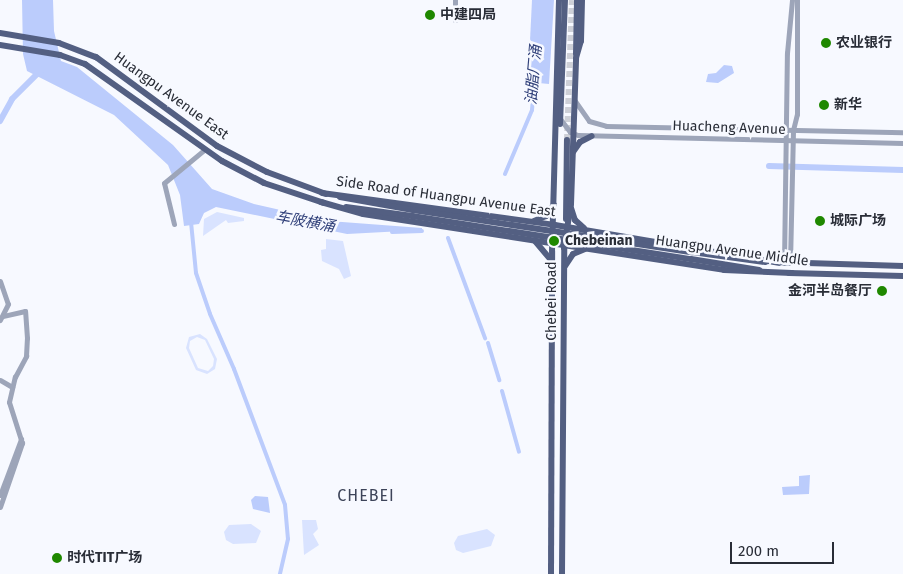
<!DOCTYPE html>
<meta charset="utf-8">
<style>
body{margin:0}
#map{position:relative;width:903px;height:574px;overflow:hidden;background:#f7f9ff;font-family:"Fira Sans","Noto Sans SC",sans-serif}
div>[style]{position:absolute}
.green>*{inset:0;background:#d9e3ff}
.water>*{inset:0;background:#bbccfc}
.canal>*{height:4px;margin:-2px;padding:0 2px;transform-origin:2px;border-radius:2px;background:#bbccfc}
.river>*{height:6px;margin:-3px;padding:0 3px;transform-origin:3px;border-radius:3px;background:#bbccfc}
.major-tunnel>*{height:6px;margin-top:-3px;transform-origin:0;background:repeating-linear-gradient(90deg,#ced0d7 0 6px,transparent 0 9px)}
.minor>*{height:5px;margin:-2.5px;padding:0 2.5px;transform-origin:2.5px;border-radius:2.5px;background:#9da5b9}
.major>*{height:6px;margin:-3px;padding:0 3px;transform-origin:3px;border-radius:3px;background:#535f82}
.major-bridge>*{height:6px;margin:-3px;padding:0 3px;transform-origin:3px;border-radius:3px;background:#535f82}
.dots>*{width:14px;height:14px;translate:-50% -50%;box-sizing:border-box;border:2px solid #f7f9ff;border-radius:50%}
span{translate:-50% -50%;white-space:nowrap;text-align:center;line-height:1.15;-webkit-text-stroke:5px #f7f9ff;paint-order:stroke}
.poi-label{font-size:14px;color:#292d37;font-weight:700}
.left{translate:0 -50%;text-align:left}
.right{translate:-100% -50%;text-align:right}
.street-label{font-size:14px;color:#292d37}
.water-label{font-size:15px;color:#32427b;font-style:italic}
.quarter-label{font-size:16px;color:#3d4459;letter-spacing:1px}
.scale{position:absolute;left:730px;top:542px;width:104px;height:22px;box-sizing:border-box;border:2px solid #292d37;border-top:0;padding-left:6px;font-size:15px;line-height:18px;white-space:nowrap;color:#292d37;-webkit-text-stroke:4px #f7f9ff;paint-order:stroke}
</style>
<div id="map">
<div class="green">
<div style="clip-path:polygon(217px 212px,244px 218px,244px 221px,228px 223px,226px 220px,203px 236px,204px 219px)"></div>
<div style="clip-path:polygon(326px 239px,343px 241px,351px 276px,344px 279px,339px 269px,322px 261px,321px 250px,326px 249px)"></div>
<div style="clip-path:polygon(evenodd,200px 334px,207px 339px,217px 359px,215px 369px,207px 374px,196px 370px,186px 348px,189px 337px,200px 334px,197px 337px,205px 340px,214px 359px,213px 366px,208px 371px,198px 368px,189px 348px,190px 341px,197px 337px)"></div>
<div style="clip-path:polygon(302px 520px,316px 520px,318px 529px,313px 534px,319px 545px,304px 555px)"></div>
<div style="clip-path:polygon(251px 524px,261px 531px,256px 543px,233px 544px,226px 540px,224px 532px,229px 525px)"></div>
<div style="clip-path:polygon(487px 529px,495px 535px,491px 546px,463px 553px,456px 550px,454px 543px,458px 536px)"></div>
</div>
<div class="water">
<div style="clip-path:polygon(22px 0,53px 0,54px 31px,61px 61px,77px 67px,173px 145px,212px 189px,254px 204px,329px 221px,422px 228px,422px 230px,347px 234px,216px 207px,204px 213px,199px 224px,184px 226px,180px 195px,168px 165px,114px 115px,27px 71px,23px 54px)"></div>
<div style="clip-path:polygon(532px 0,554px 0,549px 84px,528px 82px)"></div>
<div style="clip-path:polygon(724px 65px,732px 66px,734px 73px,718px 83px,706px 82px,708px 74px,716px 73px)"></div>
<div style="clip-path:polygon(810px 475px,809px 494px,783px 495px,782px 487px,799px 486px,799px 476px)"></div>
<div style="clip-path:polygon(255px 496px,268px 497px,270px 513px,253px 509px,251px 500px)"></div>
</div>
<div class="canal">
<div style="left:505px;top:174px;width:69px;rotate:-67.1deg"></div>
<div style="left:532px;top:110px;width:33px;rotate:-85deg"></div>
<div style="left:191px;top:222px;width:51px;rotate:84.4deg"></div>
<div style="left:196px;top:273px;width:43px;rotate:71.1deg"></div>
<div style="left:210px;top:314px;width:60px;rotate:66.4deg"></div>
<div style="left:234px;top:369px;width:145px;rotate:69.4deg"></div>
<div style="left:285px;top:505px;width:34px;rotate:85deg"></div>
<div style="left:288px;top:539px;width:36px;rotate:103deg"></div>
<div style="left:392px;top:232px;width:30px;rotate:-2deg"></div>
<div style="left:448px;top:238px;width:107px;rotate:69.7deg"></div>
<div style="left:488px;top:343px;width:39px;rotate:73deg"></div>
<div style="left:502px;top:391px;width:63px;rotate:74.4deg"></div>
</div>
<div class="river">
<div style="left:0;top:121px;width:25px;rotate:-61deg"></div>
<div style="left:12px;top:99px;width:41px;rotate:-45deg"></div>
<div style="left:769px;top:166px;width:134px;rotate:1.7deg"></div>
</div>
<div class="major-tunnel">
<div style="left:567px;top:140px;width:140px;rotate:-88deg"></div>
</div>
<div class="minor">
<div style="left:455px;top:20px;width:20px;rotate:-90deg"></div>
<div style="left:575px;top:101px;width:24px;rotate:55deg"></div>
<div style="left:589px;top:121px;width:18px;rotate:16deg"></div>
<div style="left:606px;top:126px;width:297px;rotate:1.2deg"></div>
<div style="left:561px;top:120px;width:15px;rotate:53deg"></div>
<div style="left:570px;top:132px;width:9px;rotate:21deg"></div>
<div style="left:578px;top:135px;width:325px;rotate:1.4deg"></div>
<div style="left:174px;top:224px;width:42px;rotate:-103.7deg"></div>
<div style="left:164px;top:183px;width:52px;rotate:-39.5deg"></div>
<div style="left:784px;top:263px;width:210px;rotate:-89.2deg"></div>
<div style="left:787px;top:53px;width:53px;rotate:-84.6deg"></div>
<div style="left:790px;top:263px;width:133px;rotate:-88.7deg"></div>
<div style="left:793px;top:130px;width:16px;rotate:-76deg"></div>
<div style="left:797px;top:114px;width:114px;rotate:-90deg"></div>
<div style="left:0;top:281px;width:24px;rotate:71deg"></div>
<div style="left:8px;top:304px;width:18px;rotate:117deg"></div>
<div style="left:0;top:380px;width:14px;rotate:30deg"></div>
<div style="left:0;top:495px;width:60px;rotate:-69.4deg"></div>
<div style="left:0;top:507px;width:68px;rotate:-71deg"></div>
<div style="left:22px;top:443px;width:43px;rotate:-107.6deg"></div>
<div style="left:9px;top:402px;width:26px;rotate:-77deg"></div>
<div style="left:15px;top:377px;width:24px;rotate:-62deg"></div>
<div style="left:26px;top:356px;width:18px;rotate:-87deg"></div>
<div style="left:27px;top:338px;width:27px;rotate:-94deg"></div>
<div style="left:25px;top:311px;width:23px;rotate:167deg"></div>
</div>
<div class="major">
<div style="left:0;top:33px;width:60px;rotate:9.6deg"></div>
<div style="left:59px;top:43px;width:40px;rotate:21deg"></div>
<div style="left:96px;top:57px;width:150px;rotate:36.3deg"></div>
<div style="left:217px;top:146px;width:56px;rotate:27.5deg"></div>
<div style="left:267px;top:172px;width:63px;rotate:20.4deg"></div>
<div style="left:0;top:45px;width:61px;rotate:9.5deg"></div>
<div style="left:60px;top:55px;width:27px;rotate:20deg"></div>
<div style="left:85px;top:64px;width:168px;rotate:35.3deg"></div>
<div style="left:222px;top:161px;width:47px;rotate:27.6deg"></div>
<div style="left:264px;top:183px;width:63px;rotate:18.4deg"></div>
<div style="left:576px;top:54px;width:54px;rotate:-88.9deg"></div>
<div style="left:560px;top:124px;width:124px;rotate:-87.7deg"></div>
<div style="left:573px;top:152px;width:12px;rotate:-55deg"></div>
<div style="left:580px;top:142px;width:13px;rotate:-27deg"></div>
<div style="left:322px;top:193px;width:235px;rotate:7.8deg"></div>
<div style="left:555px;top:225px;width:227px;rotate:9.6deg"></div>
<div style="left:340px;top:197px;width:74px;rotate:10.1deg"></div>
<div style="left:321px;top:202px;width:44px;rotate:15.9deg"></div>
<div style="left:363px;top:214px;width:365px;rotate:8.8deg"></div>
<div style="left:724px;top:270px;width:68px;rotate:2.5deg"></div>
<div style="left:346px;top:207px;width:67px;rotate:7.8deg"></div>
<div style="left:571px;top:208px;width:13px;rotate:72deg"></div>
<div style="left:575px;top:220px;width:12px;rotate:42deg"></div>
<div style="left:566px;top:219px;width:79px;rotate:-89.3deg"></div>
<div style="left:534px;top:221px;width:13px;rotate:-23deg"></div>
<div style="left:546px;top:216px;width:14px;rotate:-56deg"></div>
<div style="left:535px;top:241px;width:25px;rotate:50deg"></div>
<div style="left:692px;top:252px;width:74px;rotate:7.8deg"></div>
<div style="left:691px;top:259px;width:69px;rotate:9.2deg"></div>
<div style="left:775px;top:262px;width:128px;rotate:1.8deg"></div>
<div style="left:565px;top:266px;width:14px;rotate:-56deg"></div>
<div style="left:573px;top:254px;width:13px;rotate:-23deg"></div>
<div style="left:789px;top:273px;width:114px;rotate:1.5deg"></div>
<div style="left:551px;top:574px;width:323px;rotate:-89.8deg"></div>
<div style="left:552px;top:251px;width:251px;rotate:-88.4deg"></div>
<div style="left:562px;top:574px;width:326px;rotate:-89.6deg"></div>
<div style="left:564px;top:248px;width:45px;rotate:-81deg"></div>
<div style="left:571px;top:204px;width:146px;rotate:-88deg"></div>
<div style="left:576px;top:58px;width:18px;rotate:-74deg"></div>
<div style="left:581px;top:41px;width:41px;rotate:-88.6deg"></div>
</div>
<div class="major-bridge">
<div style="left:413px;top:210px;width:282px;rotate:8.6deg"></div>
<div style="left:412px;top:216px;width:282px;rotate:8.8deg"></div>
</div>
<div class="dots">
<div style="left:430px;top:15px;background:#1f8800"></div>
<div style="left:826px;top:43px;background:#1f8800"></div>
<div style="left:824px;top:105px;background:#1f8800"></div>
<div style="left:820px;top:221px;background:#1f8800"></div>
<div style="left:554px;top:241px;background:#1f8800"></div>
<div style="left:882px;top:291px;background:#1f8800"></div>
<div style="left:57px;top:558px;background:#1f8800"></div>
</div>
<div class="poi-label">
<span class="left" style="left:440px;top:15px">中建四局</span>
<span class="left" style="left:836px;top:43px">农业银行</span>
<span class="left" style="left:834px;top:105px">新华</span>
<span class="left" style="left:830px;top:221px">城际广场</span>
<span class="left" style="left:565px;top:241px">Chebeinan</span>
<span class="right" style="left:872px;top:291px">金河半岛餐厅</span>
<span class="left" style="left:67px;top:558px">时代TIT广场</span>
</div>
<div class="street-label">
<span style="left:171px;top:96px;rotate:36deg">Huangpu Avenue East</span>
<span style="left:729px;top:128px;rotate:2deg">Huacheng Avenue</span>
<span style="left:446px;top:197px;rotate:8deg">Side Road of Huangpu Avenue East</span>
<span style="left:732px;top:251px;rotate:8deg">Huangpu Avenue Middle</span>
<span style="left:552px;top:301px;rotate:-90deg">Chebei Road</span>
</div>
<div class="water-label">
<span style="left:534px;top:75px;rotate:-85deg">油脂厂涌</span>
<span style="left:305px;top:222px;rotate:10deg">车陂横涌</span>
</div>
<div class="quarter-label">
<span style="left:366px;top:496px">CHEBEI</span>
</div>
<div class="scale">200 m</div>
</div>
